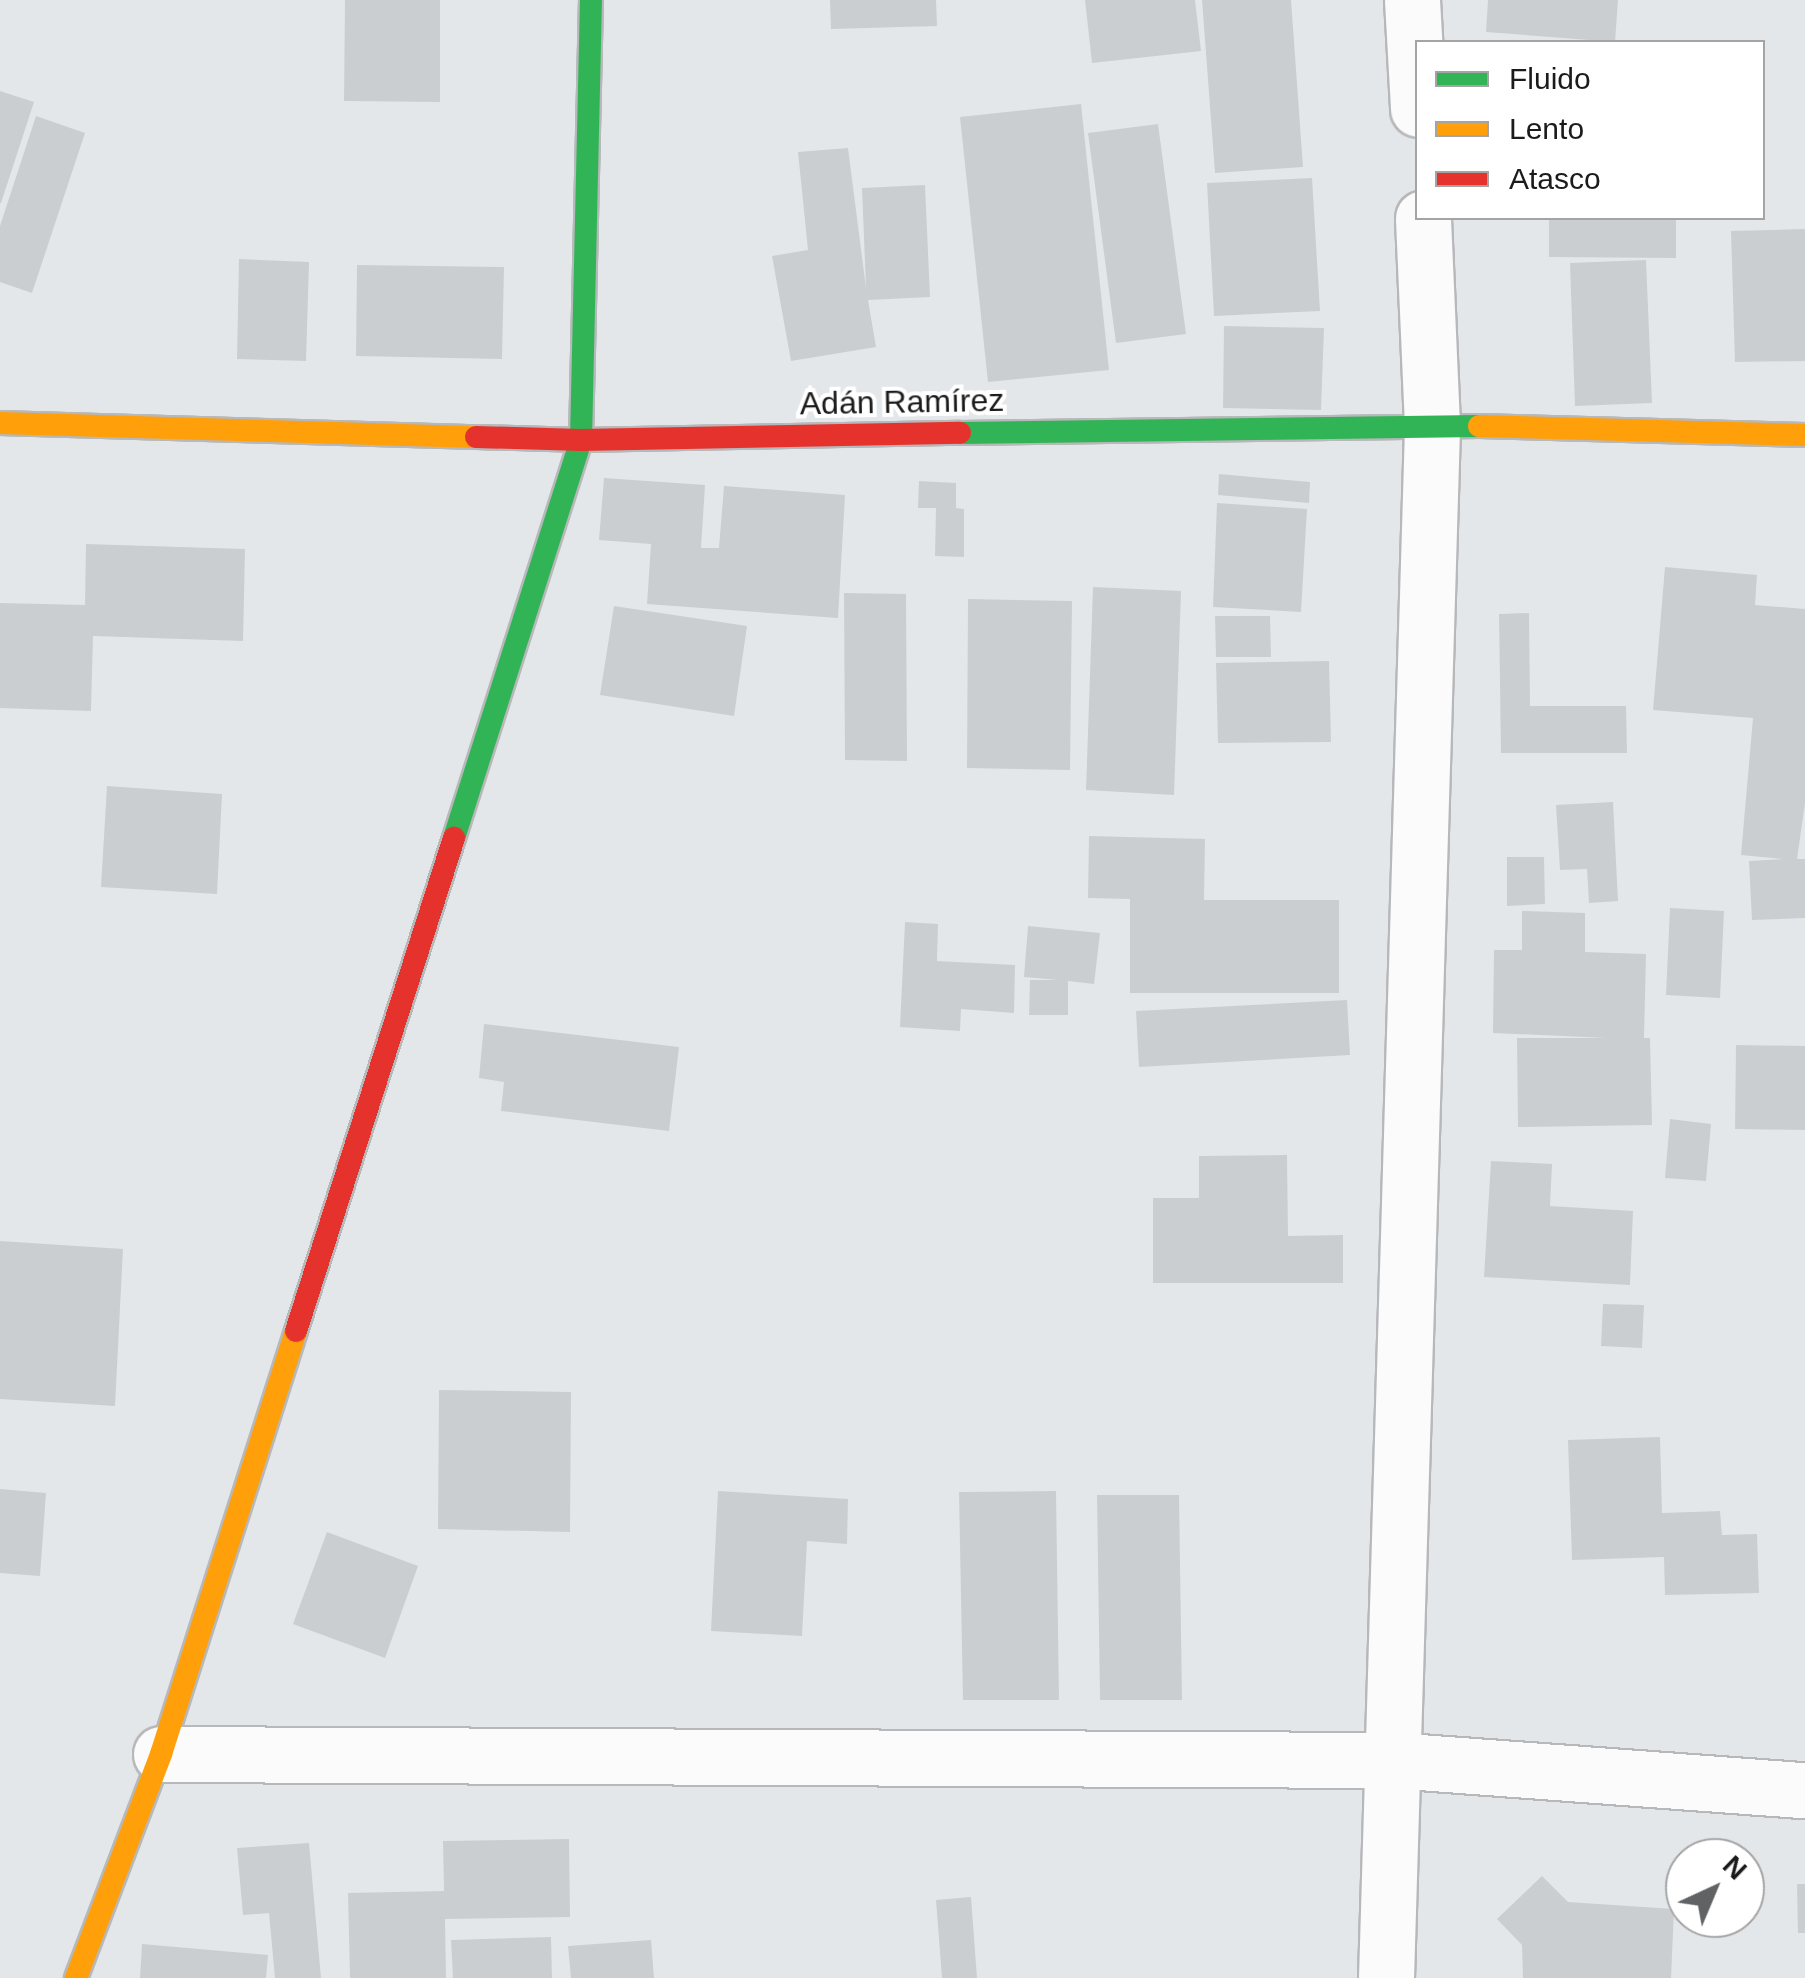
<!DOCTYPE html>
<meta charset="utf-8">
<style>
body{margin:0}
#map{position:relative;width:1805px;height:1978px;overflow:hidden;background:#e4e7ea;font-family:Arial,sans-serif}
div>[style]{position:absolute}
.building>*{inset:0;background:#cbced1}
.roads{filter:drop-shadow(2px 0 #b7b8ba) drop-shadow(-2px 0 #b7b8ba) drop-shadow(0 2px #b7b8ba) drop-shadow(0 -2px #b7b8ba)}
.street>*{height:55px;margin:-27.5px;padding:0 27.5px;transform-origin:27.5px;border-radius:27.5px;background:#fbfbfc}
.fast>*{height:22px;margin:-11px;padding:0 11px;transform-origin:11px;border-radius:11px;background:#30b455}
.slow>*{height:22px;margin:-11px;padding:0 11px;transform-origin:11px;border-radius:11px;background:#ff9f0a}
.jam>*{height:22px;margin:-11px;padding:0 11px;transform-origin:11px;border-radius:11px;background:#e5322d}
span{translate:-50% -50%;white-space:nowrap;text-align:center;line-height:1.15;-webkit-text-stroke:8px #fff;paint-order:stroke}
.street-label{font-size:32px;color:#1b1b1b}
.legend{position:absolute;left:1415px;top:40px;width:350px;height:180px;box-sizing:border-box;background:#fff;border:2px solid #a4a4a4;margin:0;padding:12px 18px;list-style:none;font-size:30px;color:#1b1b1b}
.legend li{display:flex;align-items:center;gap:20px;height:50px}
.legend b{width:50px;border:2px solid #a4a4a4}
.north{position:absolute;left:1665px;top:1838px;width:100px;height:100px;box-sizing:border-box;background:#fff;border:2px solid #a4a4a4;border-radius:50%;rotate:44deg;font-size:28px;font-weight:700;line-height:40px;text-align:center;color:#1b1b1b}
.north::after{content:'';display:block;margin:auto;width:35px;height:45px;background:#616263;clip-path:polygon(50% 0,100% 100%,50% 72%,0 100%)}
</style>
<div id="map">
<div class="building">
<div style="clip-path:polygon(345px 0,440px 0,440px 102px,344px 101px)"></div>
<div style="clip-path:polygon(830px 0,936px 0,937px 26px,831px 29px)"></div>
<div style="clip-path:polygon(1085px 0,1195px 0,1201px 51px,1092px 63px)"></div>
<div style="clip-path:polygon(1202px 0,1291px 0,1303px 167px,1215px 173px)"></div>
<div style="clip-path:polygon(1488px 0,1618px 0,1615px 42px,1486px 32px)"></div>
<div style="clip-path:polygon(0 91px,34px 102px,1px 203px,0 203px)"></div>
<div style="clip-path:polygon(1081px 104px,1109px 370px,988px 382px,960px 117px)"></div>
<div style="clip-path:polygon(36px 116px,85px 133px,32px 293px,0 282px,0 226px)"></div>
<div style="clip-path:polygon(1158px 124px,1186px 334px,1116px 343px,1088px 133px)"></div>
<div style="clip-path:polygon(848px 148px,866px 288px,862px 188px,925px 185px,930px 297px,868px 300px,876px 347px,791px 361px,772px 256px,808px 250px,798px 152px)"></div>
<div style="clip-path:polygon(1312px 178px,1320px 311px,1214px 316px,1207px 183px)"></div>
<div style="clip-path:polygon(1549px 218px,1676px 218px,1676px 258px,1549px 257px)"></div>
<div style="clip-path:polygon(1805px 229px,1805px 361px,1735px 362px,1731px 231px)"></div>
<div style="clip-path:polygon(239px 259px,309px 262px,306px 361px,237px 359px)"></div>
<div style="clip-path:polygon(1646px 260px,1652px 403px,1575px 406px,1570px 263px)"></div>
<div style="clip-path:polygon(357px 265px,504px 267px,502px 359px,356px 356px)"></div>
<div style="clip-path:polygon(1224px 326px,1324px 328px,1321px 410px,1223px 408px)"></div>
<div style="clip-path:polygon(1219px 474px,1310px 482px,1309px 503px,1218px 495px)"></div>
<div style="clip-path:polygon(604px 478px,705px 485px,701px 548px,719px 548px,724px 486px,845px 495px,838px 618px,647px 604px,651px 544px,599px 540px)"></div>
<div style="clip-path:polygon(919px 481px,956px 483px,956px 508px,964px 509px,964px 557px,935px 556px,936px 508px,918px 508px)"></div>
<div style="clip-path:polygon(1217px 503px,1307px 509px,1301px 612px,1213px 607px)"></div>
<div style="clip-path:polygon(86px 544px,245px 549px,243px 641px,93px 636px,91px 711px,0 708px,0 603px,85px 605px)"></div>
<div style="clip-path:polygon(1665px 567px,1757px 575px,1755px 605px,1805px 609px,1805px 803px,1797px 859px,1805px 859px,1805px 918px,1752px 920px,1749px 861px,1783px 859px,1741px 855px,1753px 718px,1653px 710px)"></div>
<div style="clip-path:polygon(1093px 587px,1181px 591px,1174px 795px,1086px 790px)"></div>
<div style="clip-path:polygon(844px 593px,906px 594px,907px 761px,845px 760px)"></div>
<div style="clip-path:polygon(968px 599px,1072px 601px,1070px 770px,967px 768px)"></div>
<div style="clip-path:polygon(614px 606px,747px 626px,734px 716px,600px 695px)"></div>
<div style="clip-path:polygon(1529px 613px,1530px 706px,1626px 706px,1627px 753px,1501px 753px,1499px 614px)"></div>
<div style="clip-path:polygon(1215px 616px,1270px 616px,1271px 657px,1216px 657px)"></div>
<div style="clip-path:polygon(1329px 661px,1331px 742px,1218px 743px,1216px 663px)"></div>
<div style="clip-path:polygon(107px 786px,222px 794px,217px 894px,101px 887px)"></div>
<div style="clip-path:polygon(1613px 802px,1618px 901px,1589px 903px,1587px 869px,1560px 870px,1556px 805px)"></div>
<div style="clip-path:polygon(1089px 836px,1205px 839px,1204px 900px,1339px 900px,1339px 993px,1130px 993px,1130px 899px,1088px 898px)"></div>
<div style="clip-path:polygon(1507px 857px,1544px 857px,1545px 904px,1507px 906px)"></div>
<div style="clip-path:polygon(1670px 908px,1724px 911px,1720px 998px,1666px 995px)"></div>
<div style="clip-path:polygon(1522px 911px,1585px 913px,1585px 952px,1646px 954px,1644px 1038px,1650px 1038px,1652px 1125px,1518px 1127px,1517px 1038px,1606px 1038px,1493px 1033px,1494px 950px,1522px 950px)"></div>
<div style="clip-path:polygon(905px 922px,938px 924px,937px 961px,1015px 965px,1014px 1013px,961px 1009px,960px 1031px,900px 1027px)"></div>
<div style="clip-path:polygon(1028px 926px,1100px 933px,1094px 984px,1068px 981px,1068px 1015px,1029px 1015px,1030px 980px,1058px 980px,1024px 977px)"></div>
<div style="clip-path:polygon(1347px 1000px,1350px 1055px,1139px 1067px,1136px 1011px)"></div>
<div style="clip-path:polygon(484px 1024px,679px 1047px,669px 1131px,501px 1111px,504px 1082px,479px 1078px)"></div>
<div style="clip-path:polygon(1736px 1045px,1805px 1046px,1805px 1130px,1735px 1129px)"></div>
<div style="clip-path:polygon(1670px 1119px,1711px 1124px,1706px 1181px,1665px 1178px)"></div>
<div style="clip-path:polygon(1287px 1155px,1288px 1236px,1343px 1235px,1343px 1283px,1153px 1283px,1153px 1198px,1199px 1198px,1199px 1156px)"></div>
<div style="clip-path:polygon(1491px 1161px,1552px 1164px,1550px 1206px,1633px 1211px,1630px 1285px,1484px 1277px)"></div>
<div style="clip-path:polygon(0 1241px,123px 1249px,115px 1406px,0 1399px)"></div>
<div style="clip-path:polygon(1603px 1304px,1644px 1305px,1642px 1348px,1601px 1346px)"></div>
<div style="clip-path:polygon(439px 1390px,571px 1392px,570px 1532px,438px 1529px)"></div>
<div style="clip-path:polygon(1660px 1437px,1662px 1513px,1720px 1511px,1722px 1535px,1757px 1534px,1759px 1593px,1665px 1595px,1664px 1557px,1572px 1560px,1568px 1440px)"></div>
<div style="clip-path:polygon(0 1489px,46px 1493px,40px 1576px,0 1573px)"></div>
<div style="clip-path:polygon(718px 1491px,848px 1499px,847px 1544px,807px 1541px,802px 1636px,711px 1631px)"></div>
<div style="clip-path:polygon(1056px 1491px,1059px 1700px,963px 1700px,959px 1492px)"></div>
<div style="clip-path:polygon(1097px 1495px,1179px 1495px,1182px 1700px,1100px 1700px)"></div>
<div style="clip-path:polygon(327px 1532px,418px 1566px,385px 1658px,293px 1624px)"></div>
<div style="clip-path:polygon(569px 1839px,570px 1917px,445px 1919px,446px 1978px,350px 1978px,348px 1893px,444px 1891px,443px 1841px)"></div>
<div style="clip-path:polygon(309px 1843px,321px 1978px,275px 1978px,269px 1913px,243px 1915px,237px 1848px)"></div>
<div style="clip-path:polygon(1542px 1876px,1568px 1902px,1674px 1909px,1671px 1978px,1523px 1978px,1522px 1945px,1497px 1919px)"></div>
<div style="clip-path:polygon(1797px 1884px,1805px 1884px,1805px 1933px,1798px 1933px)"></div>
<div style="clip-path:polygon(971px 1897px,977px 1978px,942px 1978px,936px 1900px)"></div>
<div style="clip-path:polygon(551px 1937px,552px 1978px,453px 1978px,451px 1940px)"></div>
<div style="clip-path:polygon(651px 1940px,654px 1978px,571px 1978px,568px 1946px)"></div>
<div style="clip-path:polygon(142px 1944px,268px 1955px,266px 1978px,140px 1978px)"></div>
</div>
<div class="roads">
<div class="street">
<div style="left:1412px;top:0;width:109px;rotate:86.8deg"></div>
<div style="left:161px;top:1754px;width:1231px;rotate:0.28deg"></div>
<div style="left:1392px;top:1760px;width:414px;rotate:4.2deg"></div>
<div style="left:1386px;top:1978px;width:1554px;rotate:-88.3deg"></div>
<div style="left:1432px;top:425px;width:207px;rotate:-92.5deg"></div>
</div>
<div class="fast">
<div style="left:960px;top:433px;width:519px;rotate:-0.77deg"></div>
<div style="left:454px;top:838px;width:418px;rotate:-72.3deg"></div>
<div style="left:581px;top:440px;width:440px;rotate:-88.7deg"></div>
</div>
<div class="slow">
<div style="left:0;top:423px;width:476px;rotate:1.7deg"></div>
<div style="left:1479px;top:426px;width:326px;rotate:1.6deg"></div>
<div style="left:76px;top:1978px;width:240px;rotate:-69.2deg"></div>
<div style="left:161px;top:1754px;width:444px;rotate:-72.3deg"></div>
</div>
<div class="jam">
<div style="left:476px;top:437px;width:105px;rotate:1.6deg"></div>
<div style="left:581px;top:440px;width:379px;rotate:-1.1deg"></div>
<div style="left:296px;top:1331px;width:518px;rotate:-72.23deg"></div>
</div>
</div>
<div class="street-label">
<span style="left:902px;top:402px;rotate:-1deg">Adán Ramírez</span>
</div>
<ul class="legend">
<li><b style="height:12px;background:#30b455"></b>Fluido</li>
<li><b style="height:12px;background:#ff9f0a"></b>Lento</li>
<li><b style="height:12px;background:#e5322d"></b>Atasco</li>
</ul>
<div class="north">N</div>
</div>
